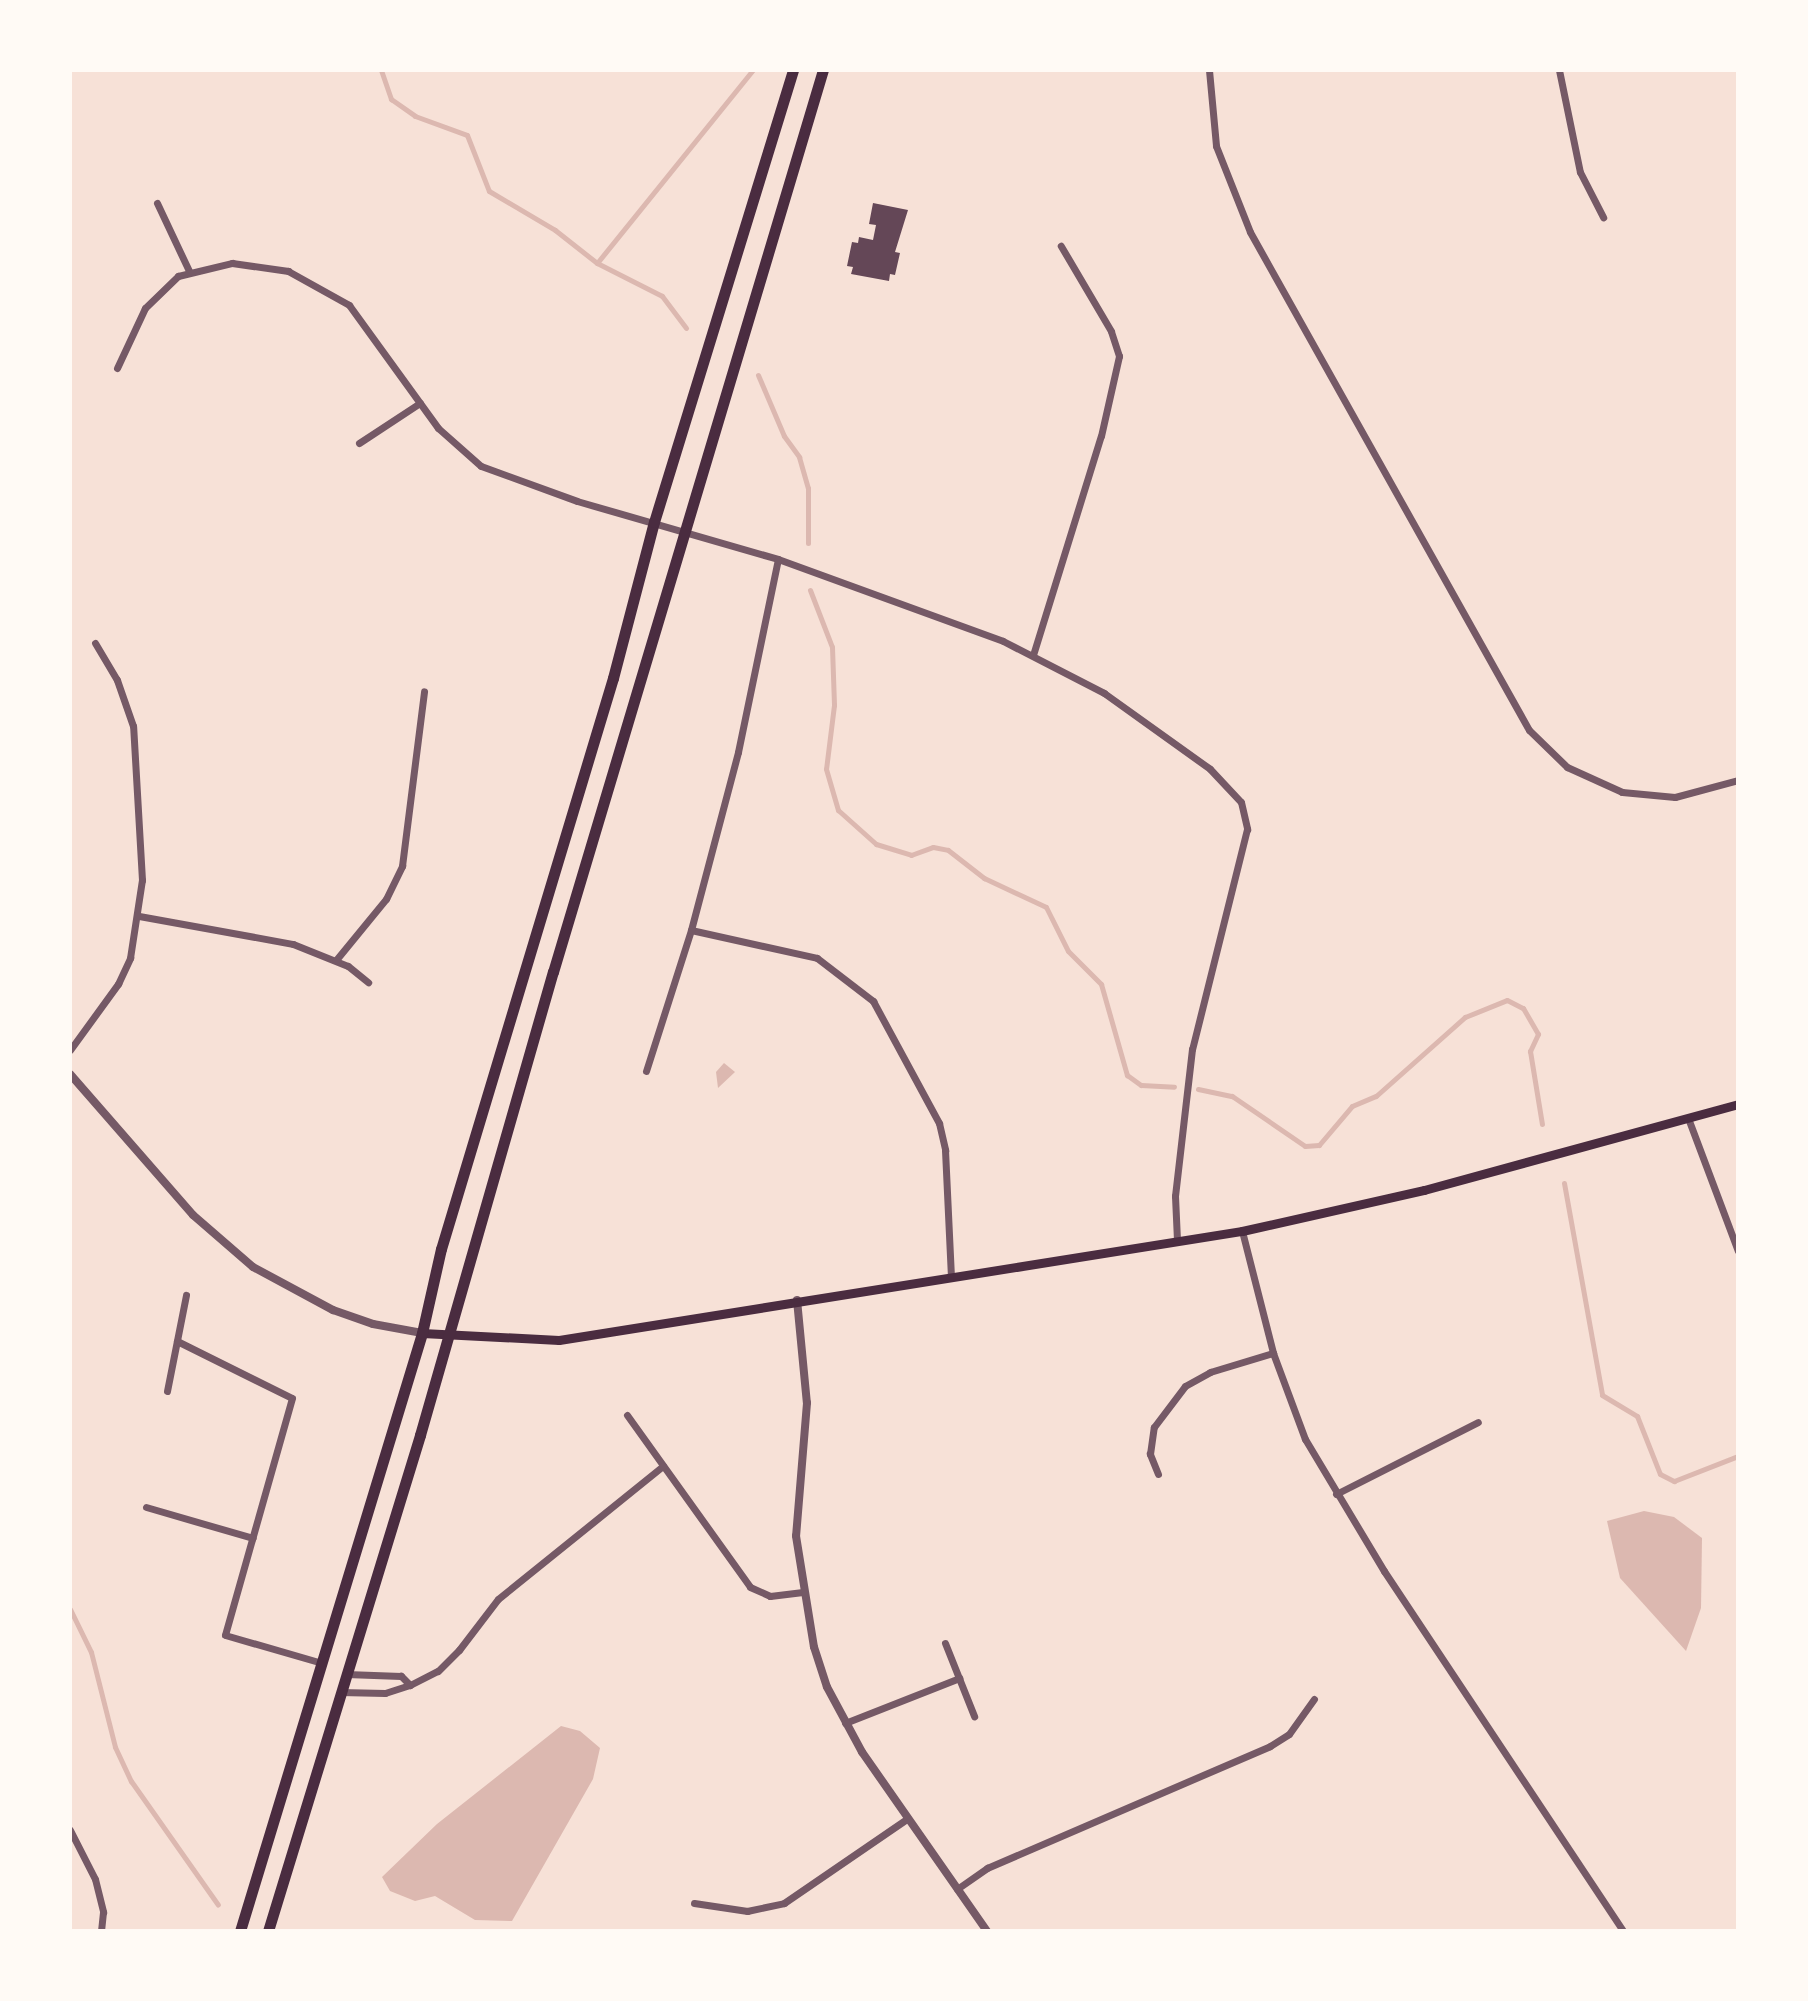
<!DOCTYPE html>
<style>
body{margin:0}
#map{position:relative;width:1808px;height:2001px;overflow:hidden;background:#f7e1d7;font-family:Commissioner,sans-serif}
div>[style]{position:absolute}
.water>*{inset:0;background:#dcb8b0}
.stream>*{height:5px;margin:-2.5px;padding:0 2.5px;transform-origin:2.5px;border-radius:2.5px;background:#dcb8b0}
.building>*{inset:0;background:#644757}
.minor>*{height:7px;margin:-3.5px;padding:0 3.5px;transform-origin:3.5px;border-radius:3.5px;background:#755966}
.tertiary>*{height:8px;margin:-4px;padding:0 4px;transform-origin:4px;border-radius:4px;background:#755966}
.secondary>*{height:9px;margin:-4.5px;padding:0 4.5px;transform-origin:4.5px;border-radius:4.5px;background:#4a2c40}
.primary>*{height:11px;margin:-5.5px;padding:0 5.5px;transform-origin:5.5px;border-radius:5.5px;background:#4a2c40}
span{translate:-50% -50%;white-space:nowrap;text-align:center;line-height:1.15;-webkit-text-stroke:6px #fffaf5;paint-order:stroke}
.frame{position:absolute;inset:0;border:72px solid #fffaf5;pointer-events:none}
</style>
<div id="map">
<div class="water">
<div style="clip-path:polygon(724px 1063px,735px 1072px,718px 1088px,716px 1072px)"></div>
<div style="clip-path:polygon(1644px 1511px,1674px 1517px,1702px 1538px,1701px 1608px,1686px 1651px,1620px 1578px,1607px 1521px)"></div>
<div style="clip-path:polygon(561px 1726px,580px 1731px,600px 1748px,593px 1779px,512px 1921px,475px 1920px,435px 1896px,415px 1901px,390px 1891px,382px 1877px,437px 1824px)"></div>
</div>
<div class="stream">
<div style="left:381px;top:70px;width:31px;rotate:71deg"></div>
<div style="left:391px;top:99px;width:29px;rotate:35deg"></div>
<div style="left:415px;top:116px;width:55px;rotate:20.1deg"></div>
<div style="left:467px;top:135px;width:60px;rotate:68.6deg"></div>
<div style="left:489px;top:191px;width:77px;rotate:30.6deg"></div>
<div style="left:555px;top:230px;width:53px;rotate:38.2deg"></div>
<div style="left:597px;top:263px;width:73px;rotate:26.9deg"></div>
<div style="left:662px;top:296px;width:40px;rotate:53deg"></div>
<div style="left:597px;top:263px;width:248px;rotate:-51.1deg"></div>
<div style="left:758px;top:375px;width:66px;rotate:66.9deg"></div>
<div style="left:784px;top:436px;width:26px;rotate:54deg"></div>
<div style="left:799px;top:457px;width:32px;rotate:74deg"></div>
<div style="left:808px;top:488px;width:55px;rotate:90deg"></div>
<div style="left:810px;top:590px;width:61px;rotate:68.9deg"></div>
<div style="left:832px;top:647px;width:58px;rotate:88deg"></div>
<div style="left:834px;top:705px;width:64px;rotate:97.1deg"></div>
<div style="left:826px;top:769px;width:43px;rotate:73.7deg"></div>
<div style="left:838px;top:810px;width:51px;rotate:41.8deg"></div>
<div style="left:876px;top:844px;width:37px;rotate:17deg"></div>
<div style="left:911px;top:855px;width:23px;rotate:-20deg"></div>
<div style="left:933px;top:847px;width:15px;rotate:11deg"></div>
<div style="left:948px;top:850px;width:46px;rotate:37.9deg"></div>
<div style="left:984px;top:878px;width:68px;rotate:25.1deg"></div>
<div style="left:1046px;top:907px;width:49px;rotate:63.4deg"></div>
<div style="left:1068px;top:951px;width:47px;rotate:45deg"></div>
<div style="left:1101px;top:984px;width:95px;rotate:74.1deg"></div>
<div style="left:1127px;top:1075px;width:17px;rotate:36deg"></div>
<div style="left:1141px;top:1085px;width:33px;rotate:3deg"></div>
<div style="left:1198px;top:1089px;width:35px;rotate:12deg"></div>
<div style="left:1232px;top:1096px;width:88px;rotate:34.4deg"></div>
<div style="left:1305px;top:1146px;width:14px;rotate:-4deg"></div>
<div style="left:1319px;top:1145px;width:51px;rotate:-49.8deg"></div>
<div style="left:1352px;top:1106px;width:26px;rotate:-23deg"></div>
<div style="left:1376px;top:1096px;width:119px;rotate:-41.6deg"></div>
<div style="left:1465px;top:1017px;width:45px;rotate:-22deg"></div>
<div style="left:1507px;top:1000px;width:18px;rotate:27deg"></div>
<div style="left:1523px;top:1008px;width:30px;rotate:60deg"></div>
<div style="left:1538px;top:1034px;width:19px;rotate:115deg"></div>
<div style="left:1530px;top:1051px;width:74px;rotate:80.7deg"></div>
<div style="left:1564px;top:1183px;width:215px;rotate:79.8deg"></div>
<div style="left:1602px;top:1395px;width:41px;rotate:31deg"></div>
<div style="left:1637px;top:1416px;width:62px;rotate:68.4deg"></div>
<div style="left:1660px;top:1474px;width:16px;rotate:27deg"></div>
<div style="left:1674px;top:1481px;width:69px;rotate:-21.3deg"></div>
<div style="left:70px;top:1609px;width:48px;rotate:64deg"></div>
<div style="left:91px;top:1652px;width:98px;rotate:75.8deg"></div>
<div style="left:115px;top:1747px;width:38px;rotate:65deg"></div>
<div style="left:131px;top:1781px;width:151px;rotate:54.9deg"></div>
</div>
<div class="building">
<div style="clip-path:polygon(873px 203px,908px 210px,895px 252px,900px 253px,895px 275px,890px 274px,889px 281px,851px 274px,853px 267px,847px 266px,852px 242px,858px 243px,859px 237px,873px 240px,876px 225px,869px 224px)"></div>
</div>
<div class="minor">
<div style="left:1209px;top:70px;width:76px;rotate:84.7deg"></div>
<div style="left:1216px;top:146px;width:92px;rotate:68.4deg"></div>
<div style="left:1250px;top:232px;width:571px;rotate:60.74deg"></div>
<div style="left:1529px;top:730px;width:53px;rotate:44.2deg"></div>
<div style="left:1567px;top:767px;width:60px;rotate:24.4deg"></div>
<div style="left:1622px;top:792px;width:53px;rotate:5.4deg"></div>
<div style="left:1675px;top:797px;width:65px;rotate:-15.1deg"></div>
<div style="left:1559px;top:70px;width:104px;rotate:78.4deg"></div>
<div style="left:1580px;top:172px;width:51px;rotate:62.9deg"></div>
<div style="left:157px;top:203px;width:75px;rotate:64.8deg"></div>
<div style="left:117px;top:368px;width:66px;rotate:-65deg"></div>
<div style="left:145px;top:308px;width:46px;rotate:-44.1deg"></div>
<div style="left:178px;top:276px;width:56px;rotate:-13.5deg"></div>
<div style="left:232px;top:263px;width:57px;rotate:8.1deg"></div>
<div style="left:288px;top:271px;width:70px;rotate:29.1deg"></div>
<div style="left:349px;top:305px;width:152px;rotate:54.1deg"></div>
<div style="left:438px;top:428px;width:57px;rotate:41.5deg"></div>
<div style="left:481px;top:466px;width:102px;rotate:20deg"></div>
<div style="left:577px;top:501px;width:209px;rotate:16.1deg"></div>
<div style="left:778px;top:559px;width:239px;rotate:20deg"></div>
<div style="left:1003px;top:641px;width:114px;rotate:27.2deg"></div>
<div style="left:1104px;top:693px;width:130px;rotate:35.6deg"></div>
<div style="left:1210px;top:769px;width:45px;rotate:46.8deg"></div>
<div style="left:1241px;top:802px;width:28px;rotate:77deg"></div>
<div style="left:1247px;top:829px;width:227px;rotate:104deg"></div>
<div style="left:1192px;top:1049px;width:148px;rotate:96.6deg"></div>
<div style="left:1175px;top:1196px;width:44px;rotate:87.4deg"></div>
<div style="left:359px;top:443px;width:73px;rotate:-33.3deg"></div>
<div style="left:1033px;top:655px;width:229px;rotate:-72.8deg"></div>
<div style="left:1101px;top:436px;width:82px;rotate:-77.3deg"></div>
<div style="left:1119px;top:356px;width:26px;rotate:-108deg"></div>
<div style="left:1111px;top:331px;width:99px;rotate:-120.5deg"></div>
<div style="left:139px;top:916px;width:157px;rotate:10.3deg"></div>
<div style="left:293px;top:944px;width:59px;rotate:21.8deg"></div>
<div style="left:348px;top:966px;width:26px;rotate:39deg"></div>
<div style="left:691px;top:930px;width:129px;rotate:12.5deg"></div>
<div style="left:817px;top:958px;width:71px;rotate:37.5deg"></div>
<div style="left:873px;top:1001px;width:139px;rotate:61.6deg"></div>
<div style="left:939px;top:1123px;width:28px;rotate:77deg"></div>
<div style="left:945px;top:1150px;width:126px;rotate:87.3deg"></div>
<div style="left:336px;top:960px;width:79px;rotate:-50.7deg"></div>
<div style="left:386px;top:899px;width:37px;rotate:-64deg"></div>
<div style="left:402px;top:866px;width:176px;rotate:-82.8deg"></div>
<div style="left:70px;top:1050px;width:82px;rotate:-54deg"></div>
<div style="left:118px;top:984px;width:29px;rotate:-65deg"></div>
<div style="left:130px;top:958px;width:79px;rotate:-81.3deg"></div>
<div style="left:142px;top:880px;width:154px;rotate:-93.3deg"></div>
<div style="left:133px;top:726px;width:49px;rotate:-109.2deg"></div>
<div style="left:117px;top:680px;width:43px;rotate:-120.7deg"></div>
<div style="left:646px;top:1071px;width:148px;rotate:-72.3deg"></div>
<div style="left:691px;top:930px;width:184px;rotate:-75.2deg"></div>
<div style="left:738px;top:752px;width:197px;rotate:-78.3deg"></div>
<div style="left:1688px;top:1118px;width:142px;rotate:69.4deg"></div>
<div style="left:1242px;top:1231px;width:126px;rotate:75.7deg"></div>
<div style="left:1273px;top:1353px;width:92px;rotate:69.6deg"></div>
<div style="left:1305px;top:1439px;width:154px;rotate:59.1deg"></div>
<div style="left:1384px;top:1571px;width:432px;rotate:56.4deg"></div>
<div style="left:177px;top:1341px;width:128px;rotate:26.4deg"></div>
<div style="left:292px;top:1398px;width:246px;rotate:105.8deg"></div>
<div style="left:225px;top:1635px;width:101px;rotate:16.1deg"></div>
<div style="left:167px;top:1391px;width:98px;rotate:-78.8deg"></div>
<div style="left:627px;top:1415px;width:211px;rotate:54.4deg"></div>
<div style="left:750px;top:1587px;width:22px;rotate:24deg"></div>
<div style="left:770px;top:1596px;width:31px;rotate:-7deg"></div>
<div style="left:1158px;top:1474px;width:22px;rotate:-112deg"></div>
<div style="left:1150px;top:1454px;width:27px;rotate:-82deg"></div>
<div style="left:1154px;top:1427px;width:51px;rotate:-52.9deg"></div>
<div style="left:1185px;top:1386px;width:29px;rotate:-29deg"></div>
<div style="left:1210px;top:1372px;width:66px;rotate:-16.8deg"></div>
<div style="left:1336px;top:1494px;width:159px;rotate:-26.9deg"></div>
<div style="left:146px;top:1507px;width:111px;rotate:16.2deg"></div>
<div style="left:945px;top:1643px;width:79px;rotate:68.3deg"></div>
<div style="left:410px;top:1685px;width:31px;rotate:-27deg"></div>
<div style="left:438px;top:1671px;width:30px;rotate:-45deg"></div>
<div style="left:459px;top:1650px;width:64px;rotate:-52.6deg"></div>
<div style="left:498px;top:1599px;width:212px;rotate:-38.9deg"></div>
<div style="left:340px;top:1692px;width:45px;rotate:1.3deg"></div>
<div style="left:385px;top:1693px;width:26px;rotate:-18deg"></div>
<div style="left:410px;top:1685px;width:13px;rotate:-135deg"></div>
<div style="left:401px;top:1676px;width:55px;rotate:-177.9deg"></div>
<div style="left:845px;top:1723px;width:123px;rotate:-21.5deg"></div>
<div style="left:70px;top:1830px;width:55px;rotate:63deg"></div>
<div style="left:95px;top:1879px;width:34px;rotate:76deg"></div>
<div style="left:103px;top:1912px;width:19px;rotate:96deg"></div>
<div style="left:957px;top:1889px;width:37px;rotate:-35deg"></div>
<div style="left:987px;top:1868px;width:308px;rotate:-23.3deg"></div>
<div style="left:1270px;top:1746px;width:22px;rotate:-32deg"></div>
<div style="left:1289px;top:1734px;width:43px;rotate:-54.5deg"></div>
<div style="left:694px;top:1903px;width:54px;rotate:8.6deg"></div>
<div style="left:747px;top:1911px;width:38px;rotate:-12deg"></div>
<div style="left:784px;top:1903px;width:150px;rotate:-34.4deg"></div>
</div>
<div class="tertiary">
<div style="left:70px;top:1074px;width:187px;rotate:48.9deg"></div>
<div style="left:193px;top:1215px;width:79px;rotate:40.9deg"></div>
<div style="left:253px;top:1267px;width:91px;rotate:28.3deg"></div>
<div style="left:333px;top:1310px;width:42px;rotate:19.3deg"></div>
<div style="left:373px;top:1324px;width:50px;rotate:10.4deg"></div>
<div style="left:797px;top:1300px;width:103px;rotate:84.5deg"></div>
<div style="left:807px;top:1403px;width:133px;rotate:94.7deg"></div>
<div style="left:796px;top:1536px;width:112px;rotate:80.8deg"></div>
<div style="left:814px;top:1647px;width:42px;rotate:72deg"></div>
<div style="left:827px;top:1687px;width:74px;rotate:61.7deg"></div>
<div style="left:862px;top:1752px;width:218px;rotate:55.1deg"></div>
</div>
<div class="secondary">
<div style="left:422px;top:1333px;width:137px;rotate:2.9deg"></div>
<div style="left:559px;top:1340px;width:692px;rotate:-9.07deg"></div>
<div style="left:1242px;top:1231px;width:187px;rotate:-12.7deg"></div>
<div style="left:1424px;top:1190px;width:326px;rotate:-15.3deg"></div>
</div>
<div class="primary">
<div style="left:240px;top:1931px;width:625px;rotate:-73.07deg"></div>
<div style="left:422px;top:1333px;width:86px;rotate:-77.3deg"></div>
<div style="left:441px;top:1249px;width:596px;rotate:-73.24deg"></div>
<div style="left:613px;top:678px;width:161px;rotate:-75.3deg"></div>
<div style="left:654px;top:522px;width:473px;rotate:-72.9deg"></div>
<div style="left:268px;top:1931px;width:519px;rotate:-72.96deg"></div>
<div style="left:420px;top:1435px;width:482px;rotate:-74deg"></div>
<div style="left:553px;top:972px;width:942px;rotate:-73.34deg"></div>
</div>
<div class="frame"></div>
</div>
